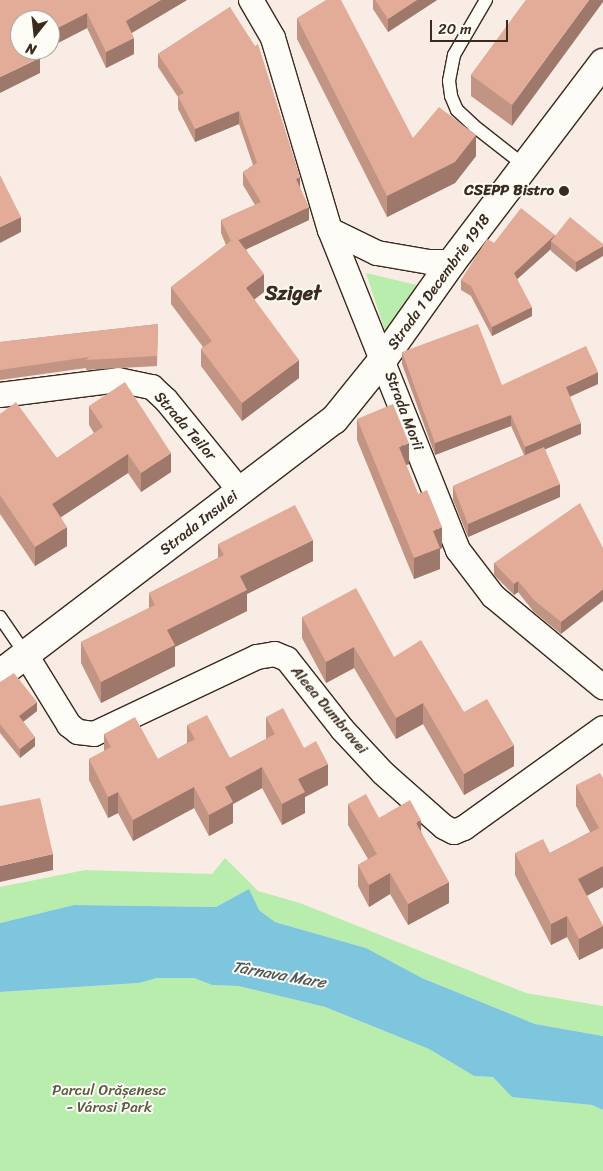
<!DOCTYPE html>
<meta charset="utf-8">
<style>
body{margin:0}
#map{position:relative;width:603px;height:1171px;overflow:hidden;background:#f8ece4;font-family:Sriracha,sans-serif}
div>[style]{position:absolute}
.green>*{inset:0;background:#b9edae}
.water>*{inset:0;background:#7ec6de}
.roads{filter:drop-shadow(1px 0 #3b2a1e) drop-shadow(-1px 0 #3b2a1e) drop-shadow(0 1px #3b2a1e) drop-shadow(0 -1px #3b2a1e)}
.service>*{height:12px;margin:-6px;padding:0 6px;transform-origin:6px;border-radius:6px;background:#fdfcf7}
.minor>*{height:24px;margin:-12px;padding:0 12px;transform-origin:12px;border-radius:12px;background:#fdfcf7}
.secondary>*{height:28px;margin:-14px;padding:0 14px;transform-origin:14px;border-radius:14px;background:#fdfcf7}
.wall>*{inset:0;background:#c29483}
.shaded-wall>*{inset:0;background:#9e786a}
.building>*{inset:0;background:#e2ac98}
.dots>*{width:14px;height:14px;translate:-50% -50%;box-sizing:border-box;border:2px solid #fdfcf7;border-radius:50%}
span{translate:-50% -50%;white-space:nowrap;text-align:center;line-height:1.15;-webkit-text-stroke:4px #fdfcf7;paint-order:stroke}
.poi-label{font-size:15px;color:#3b2a1e;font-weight:700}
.right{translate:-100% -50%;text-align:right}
.street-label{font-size:15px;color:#3b2a1e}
.park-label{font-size:15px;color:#5a5b42}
.water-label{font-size:16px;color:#4f5958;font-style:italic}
.district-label{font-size:20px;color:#3b2a1e;font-weight:700}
.north{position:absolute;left:10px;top:10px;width:50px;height:50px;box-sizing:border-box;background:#fdfcf7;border:1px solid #afa8a0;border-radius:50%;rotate:196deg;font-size:14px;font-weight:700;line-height:20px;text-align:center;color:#3b2a1e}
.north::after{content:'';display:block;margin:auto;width:18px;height:22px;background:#3b2a1e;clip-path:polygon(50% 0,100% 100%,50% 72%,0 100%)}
.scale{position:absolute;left:430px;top:20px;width:78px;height:22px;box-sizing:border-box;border:2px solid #3b2a1e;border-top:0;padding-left:6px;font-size:15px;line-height:18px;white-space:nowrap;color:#3b2a1e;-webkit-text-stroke:4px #fdfcf7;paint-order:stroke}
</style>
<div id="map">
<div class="green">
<div style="clip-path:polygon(366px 273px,421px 286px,385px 331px)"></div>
<div style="clip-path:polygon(225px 858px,258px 891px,300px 903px,526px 993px,603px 1006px,603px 1036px,535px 1024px,422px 978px,366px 948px,275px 922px,259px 910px,248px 890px,216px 907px,74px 905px,0 923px,0 887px,85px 870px,212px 874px)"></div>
<div style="clip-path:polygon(157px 978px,194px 978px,212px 985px,238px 986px,325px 1007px,429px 1049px,474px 1076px,493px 1077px,512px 1096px,592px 1105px,603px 1110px,603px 1171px,0 1171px,0 992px,139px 983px)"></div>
</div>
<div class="water">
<div style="clip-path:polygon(249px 889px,259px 910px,275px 922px,366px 948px,422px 978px,535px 1024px,603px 1036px,603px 1110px,592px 1105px,512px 1097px,493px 1077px,474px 1076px,429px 1049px,325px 1007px,238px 986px,212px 985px,194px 978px,157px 978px,139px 983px,0 992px,0 923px,74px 905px,216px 907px)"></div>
</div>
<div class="roads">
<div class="service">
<div style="left:486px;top:0;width:64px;rotate:120.2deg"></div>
<div style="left:454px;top:55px;width:26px;rotate:101deg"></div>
<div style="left:449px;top:81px;width:15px;rotate:82deg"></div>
<div style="left:451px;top:96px;width:15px;rotate:67deg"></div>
<div style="left:457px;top:110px;width:23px;rotate:43deg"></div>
<div style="left:474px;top:126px;width:65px;rotate:38.1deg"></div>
<div style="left:0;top:617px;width:46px;rotate:55.6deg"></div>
</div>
<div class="minor">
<div style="left:251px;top:0;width:44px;rotate:59.9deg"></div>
<div style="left:273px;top:38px;width:200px;rotate:73.5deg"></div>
<div style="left:330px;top:230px;width:345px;rotate:68.2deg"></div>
<div style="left:458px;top:550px;width:58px;rotate:52.7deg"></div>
<div style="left:493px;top:596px;width:143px;rotate:39.6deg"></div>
<div style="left:330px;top:230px;width:52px;rotate:26.1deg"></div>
<div style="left:377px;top:253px;width:53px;rotate:9.8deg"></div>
<div style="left:429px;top:262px;width:23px"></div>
<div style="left:0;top:395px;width:119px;rotate:-7.2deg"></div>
<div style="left:118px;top:380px;width:35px;rotate:12deg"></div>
<div style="left:152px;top:387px;width:19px;rotate:43deg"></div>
<div style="left:166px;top:400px;width:117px;rotate:50.9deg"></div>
<div style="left:26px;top:655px;width:82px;rotate:58.4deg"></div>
<div style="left:69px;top:725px;width:11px;rotate:38deg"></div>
<div style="left:78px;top:732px;width:16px;rotate:7deg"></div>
<div style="left:94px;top:734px;width:180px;rotate:-25.3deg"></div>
<div style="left:257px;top:657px;width:18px;rotate:-9deg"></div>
<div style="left:275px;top:654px;width:13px;rotate:23deg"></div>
<div style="left:287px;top:659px;width:89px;rotate:51.8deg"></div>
<div style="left:342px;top:729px;width:60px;rotate:47deg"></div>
<div style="left:383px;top:773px;width:81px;rotate:41.5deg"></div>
<div style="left:444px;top:827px;width:11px;rotate:27deg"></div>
<div style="left:454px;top:832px;width:11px;rotate:-22deg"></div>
<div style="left:464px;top:828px;width:171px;rotate:-35.7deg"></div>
</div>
<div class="secondary">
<div style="left:0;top:674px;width:420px;rotate:-37.3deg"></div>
<div style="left:334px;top:420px;width:80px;rotate:-51.1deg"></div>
<div style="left:384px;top:358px;width:118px;rotate:-54.7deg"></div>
<div style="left:452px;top:262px;width:250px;rotate:-52.8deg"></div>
</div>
</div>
<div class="wall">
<div style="clip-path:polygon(0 0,187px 0,132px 33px,134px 54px,106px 68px,87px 28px,37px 54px,40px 73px)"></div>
<div style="clip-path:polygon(373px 0,437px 0,388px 32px,373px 9px)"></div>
<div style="clip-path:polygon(526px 0,512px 126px,471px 96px,471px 75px)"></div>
<div style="clip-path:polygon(230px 7px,300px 187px,309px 220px,246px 249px,264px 292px,254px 299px,299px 378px,242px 421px,201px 366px,201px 349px,203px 347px,171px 304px,171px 287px,226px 245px,221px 233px,221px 220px,255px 205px,243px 185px,243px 172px,253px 165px,239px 124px,195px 142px,178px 109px,178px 97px,158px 67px,158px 54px)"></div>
<div style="clip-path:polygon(297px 18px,413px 138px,476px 156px,455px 183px,387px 217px,297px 39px)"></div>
<div style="clip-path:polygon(555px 235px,603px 244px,576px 272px,551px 251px,551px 249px,517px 279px,532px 316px,492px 336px,471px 296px,461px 290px,461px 280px,494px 243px)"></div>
<div style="clip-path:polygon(158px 324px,157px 366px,86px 370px,86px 368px,0 380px,0 342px)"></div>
<div style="clip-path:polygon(402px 352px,502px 385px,598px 384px,570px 397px,581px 434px,545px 449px,560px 497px,468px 537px,453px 500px,453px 486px,524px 455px,511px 426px,435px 455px,402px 364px)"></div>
<div style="clip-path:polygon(89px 406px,171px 472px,141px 492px,128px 473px,61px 517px,67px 546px,35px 566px,0 514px,0 414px,57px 458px,94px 433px,89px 425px)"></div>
<div style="clip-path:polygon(357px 419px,409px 464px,406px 465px,418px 494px,442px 548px,440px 549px,440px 569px,414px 579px,357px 440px)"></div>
<div style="clip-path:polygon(218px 544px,313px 561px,247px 594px,247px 611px,175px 647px,175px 666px,101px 703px,81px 663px,81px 642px,149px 608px,149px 593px,218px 558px)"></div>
<div style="clip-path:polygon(603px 548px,561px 634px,534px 612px,518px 592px,514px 595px,494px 575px,494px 563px)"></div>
<div style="clip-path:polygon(302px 617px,394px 657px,464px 712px,514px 766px,464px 795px,423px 724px,396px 739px,354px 668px,326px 683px,302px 638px)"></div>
<div style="clip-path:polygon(0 682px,37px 711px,23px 722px,35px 746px,20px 758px,0 733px)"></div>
<div style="clip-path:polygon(266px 717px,304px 748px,328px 785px,305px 797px,305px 813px,282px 825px,262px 788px,233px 804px,233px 823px,209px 836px,194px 808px,133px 841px,118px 813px,108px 818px,89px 780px,89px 759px,104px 751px,104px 734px,158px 759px,187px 743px,187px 725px,230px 758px,266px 739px)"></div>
<div style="clip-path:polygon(603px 778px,603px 887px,587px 896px,603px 926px,603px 948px,579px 960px,567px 937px,551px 945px,515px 875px,515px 853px,550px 853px,590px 832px,576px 806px,576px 785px)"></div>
<div style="clip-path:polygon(348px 804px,379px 818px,421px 831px,449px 903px,408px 925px,390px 894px,369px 907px,358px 886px,358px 865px,368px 859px,348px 825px)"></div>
</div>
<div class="shaded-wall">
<div style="clip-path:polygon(161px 0,187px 0,126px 36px,126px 21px)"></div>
<div style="clip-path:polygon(417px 0,437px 0,388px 32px,388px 19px)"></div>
<div style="clip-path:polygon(589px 0,603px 0,603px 2px,512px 126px,512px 105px)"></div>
<div style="clip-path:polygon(87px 13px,87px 28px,50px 47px,50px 32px)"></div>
<div style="clip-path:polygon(134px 38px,134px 54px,106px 68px,106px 52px)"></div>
<div style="clip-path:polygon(30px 50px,45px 50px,30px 58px)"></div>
<div style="clip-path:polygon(40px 58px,40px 73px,0 93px,0 77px)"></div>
<div style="clip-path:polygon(239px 111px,239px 124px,195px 142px,195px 129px)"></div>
<div style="clip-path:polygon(476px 135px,476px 156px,455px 183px,387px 217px,387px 196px)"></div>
<div style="clip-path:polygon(300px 177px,300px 190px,296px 179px)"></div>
<div style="clip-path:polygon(309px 207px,309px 220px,232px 256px,232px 243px)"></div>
<div style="clip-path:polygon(21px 217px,21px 232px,0 243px,0 227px)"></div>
<div style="clip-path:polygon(555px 235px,551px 241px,551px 249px,514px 282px,514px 273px)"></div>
<div style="clip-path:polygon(603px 246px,603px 256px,576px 272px,576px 262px)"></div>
<div style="clip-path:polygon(264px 274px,264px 292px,246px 306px,246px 288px)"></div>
<div style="clip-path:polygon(532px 307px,532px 316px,492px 336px,492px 327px)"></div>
<div style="clip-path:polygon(299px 360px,299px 378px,242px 421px,242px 403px)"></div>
<div style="clip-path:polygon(598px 372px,598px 384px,566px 398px,566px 387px)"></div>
<div style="clip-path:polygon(511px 415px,511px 426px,435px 455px,435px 443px)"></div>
<div style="clip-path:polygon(581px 423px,581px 434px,525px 458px,525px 447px)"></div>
<div style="clip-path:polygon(409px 443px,409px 464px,399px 468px,399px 447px)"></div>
<div style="clip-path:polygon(171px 453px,171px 472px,141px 492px,141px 473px)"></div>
<div style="clip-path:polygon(128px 454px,128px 473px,52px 523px,52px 504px)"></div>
<div style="clip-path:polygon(560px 484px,560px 497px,468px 537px,468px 524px)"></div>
<div style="clip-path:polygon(67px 527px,67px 546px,35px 566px,35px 547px)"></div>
<div style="clip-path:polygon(442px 527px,442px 548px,440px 549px,440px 569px,414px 579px,414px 558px,433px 531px)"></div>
<div style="clip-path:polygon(313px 540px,313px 561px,247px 594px,247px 611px,175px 647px,175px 666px,101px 703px,101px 682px,167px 630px,240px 576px)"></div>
<div style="clip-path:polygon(518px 581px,518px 592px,514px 595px,514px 584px)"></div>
<div style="clip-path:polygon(603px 589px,603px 601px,561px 634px,561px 622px)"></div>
<div style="clip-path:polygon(354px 647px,354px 668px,326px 683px,326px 662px)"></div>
<div style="clip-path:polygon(37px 702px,37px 711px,19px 725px,19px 716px)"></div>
<div style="clip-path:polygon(423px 703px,423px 724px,396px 739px,396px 718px)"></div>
<div style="clip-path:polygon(35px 737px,35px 746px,20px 758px,20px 749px)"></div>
<div style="clip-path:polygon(514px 745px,514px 766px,464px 795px,464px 774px)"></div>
<div style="clip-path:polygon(328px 764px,328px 785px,305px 797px,305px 813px,282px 825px,282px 804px,298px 779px)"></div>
<div style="clip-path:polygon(262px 767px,262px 788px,233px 804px,233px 823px,209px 836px,209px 815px,225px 787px)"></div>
<div style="clip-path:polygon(194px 787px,194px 808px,133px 841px,133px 820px)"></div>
<div style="clip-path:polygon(118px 792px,118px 813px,108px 818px,108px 797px)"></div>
<div style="clip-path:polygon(421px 820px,421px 841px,416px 823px)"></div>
<div style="clip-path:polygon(53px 854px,53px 870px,0 882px,0 866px)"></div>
<div style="clip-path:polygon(603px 866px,603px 887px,578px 900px,578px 879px)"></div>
<div style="clip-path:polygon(390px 873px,390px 894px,369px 907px,369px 885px)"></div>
<div style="clip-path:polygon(449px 882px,449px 903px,408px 925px,408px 904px)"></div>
<div style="clip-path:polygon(567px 916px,567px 937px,551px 945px,551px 924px)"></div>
<div style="clip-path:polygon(603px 926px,603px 948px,579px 960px,579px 939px)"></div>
</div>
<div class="building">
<div style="clip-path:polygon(0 0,161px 0,126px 21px,134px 38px,106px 52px,87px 13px,50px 32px,50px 20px,20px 20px,20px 50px,35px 50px,40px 58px,0 77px)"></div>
<div style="clip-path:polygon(326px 0,341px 0,413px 138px,439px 107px,476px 135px,455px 162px,387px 196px,297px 18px)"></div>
<div style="clip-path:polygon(375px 0,417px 0,388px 19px)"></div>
<div style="clip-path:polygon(526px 0,589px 0,512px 105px,471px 75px)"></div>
<div style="clip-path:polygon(230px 7px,255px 46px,258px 44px,300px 177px,296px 179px,309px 207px,239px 240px,236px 237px,231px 241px,221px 220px,261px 202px,243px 172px,257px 163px,239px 111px,195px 129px,178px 96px,184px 93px,158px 54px)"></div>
<div style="clip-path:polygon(0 175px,21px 217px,0 227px)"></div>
<div style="clip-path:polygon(521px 208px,555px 235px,514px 273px,532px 307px,492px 327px,471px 286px,461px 280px,487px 239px,494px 243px)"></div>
<div style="clip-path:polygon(570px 217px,603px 244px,603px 246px,576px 262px,551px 241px)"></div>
<div style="clip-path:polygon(236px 237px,264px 274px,246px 288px,299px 360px,242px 403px,201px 349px,212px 341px,171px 287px)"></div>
<div style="clip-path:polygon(158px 324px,157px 356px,86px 360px,89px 357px,0 370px,0 342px)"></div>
<div style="clip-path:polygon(478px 324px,502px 385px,586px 346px,598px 372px,566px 387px,581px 423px,525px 447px,511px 415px,435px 443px,402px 352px)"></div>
<div style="clip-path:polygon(125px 382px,171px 453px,141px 473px,128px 454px,52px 504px,67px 527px,35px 547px,0 495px,0 414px,16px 402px,57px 458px,103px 427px,89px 406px)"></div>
<div style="clip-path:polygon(393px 404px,409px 443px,399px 447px,418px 494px,427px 490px,442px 527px,433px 531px,440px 548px,414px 558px,357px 419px)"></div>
<div style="clip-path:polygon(544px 447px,560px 484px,468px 524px,453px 486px)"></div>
<div style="clip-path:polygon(580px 503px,603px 548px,603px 589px,561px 622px,534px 600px,518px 581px,514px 584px,494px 563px)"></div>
<div style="clip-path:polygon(295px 505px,313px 540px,240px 576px,247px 590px,167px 630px,175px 645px,101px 682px,81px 642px,155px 605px,149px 593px,224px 555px,218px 544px)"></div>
<div style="clip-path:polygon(356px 588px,394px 657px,421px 640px,464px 712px,487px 699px,514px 745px,464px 774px,423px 703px,396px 718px,354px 647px,326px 662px,302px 617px)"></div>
<div style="clip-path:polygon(14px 673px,37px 702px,19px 716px,35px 737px,20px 749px,0 724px,0 682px)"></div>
<div style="clip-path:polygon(283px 708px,304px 748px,316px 741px,328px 764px,298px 779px,305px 792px,282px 804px,262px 767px,225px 787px,233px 802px,209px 815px,194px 787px,133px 820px,118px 792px,108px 797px,89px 759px,111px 747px,104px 734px,135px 717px,158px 759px,195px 739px,187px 725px,207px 715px,230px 758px,275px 734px,266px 717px)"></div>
<div style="clip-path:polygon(600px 773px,603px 778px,603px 866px,578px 879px,603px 926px,579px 939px,567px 916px,551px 924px,515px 853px,543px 839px,550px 853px,599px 828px,576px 785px)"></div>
<div style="clip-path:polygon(366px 794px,379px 818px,410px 800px,421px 820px,416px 823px,449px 882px,408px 904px,390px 873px,369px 885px,358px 865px,377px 854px,348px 804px)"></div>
<div style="clip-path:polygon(40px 798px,53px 854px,0 866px,0 806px)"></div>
</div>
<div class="dots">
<div style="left:564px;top:191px;background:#3b2a1e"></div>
</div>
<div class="poi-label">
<span class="right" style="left:554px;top:191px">CSEPP Bistro</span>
</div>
<div class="street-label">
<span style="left:439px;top:282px;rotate:-54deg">Strada 1 Decembrie 1918</span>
<span style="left:404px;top:411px;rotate:69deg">Strada Morii</span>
<span style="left:185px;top:426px;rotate:49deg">Strada Teilor</span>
<span style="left:199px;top:523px;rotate:-38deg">Strada Insulei</span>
<span style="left:329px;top:710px;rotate:50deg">Aleea Dumbravei</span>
</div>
<div class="park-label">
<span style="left:109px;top:1099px">Parcul Orășenesc<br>- Városi Park</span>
</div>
<div class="water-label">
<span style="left:279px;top:975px;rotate:10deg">Târnava Mare</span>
</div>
<div class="district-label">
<span style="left:293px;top:293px">Sziget</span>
</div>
<div class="north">N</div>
<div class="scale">20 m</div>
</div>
